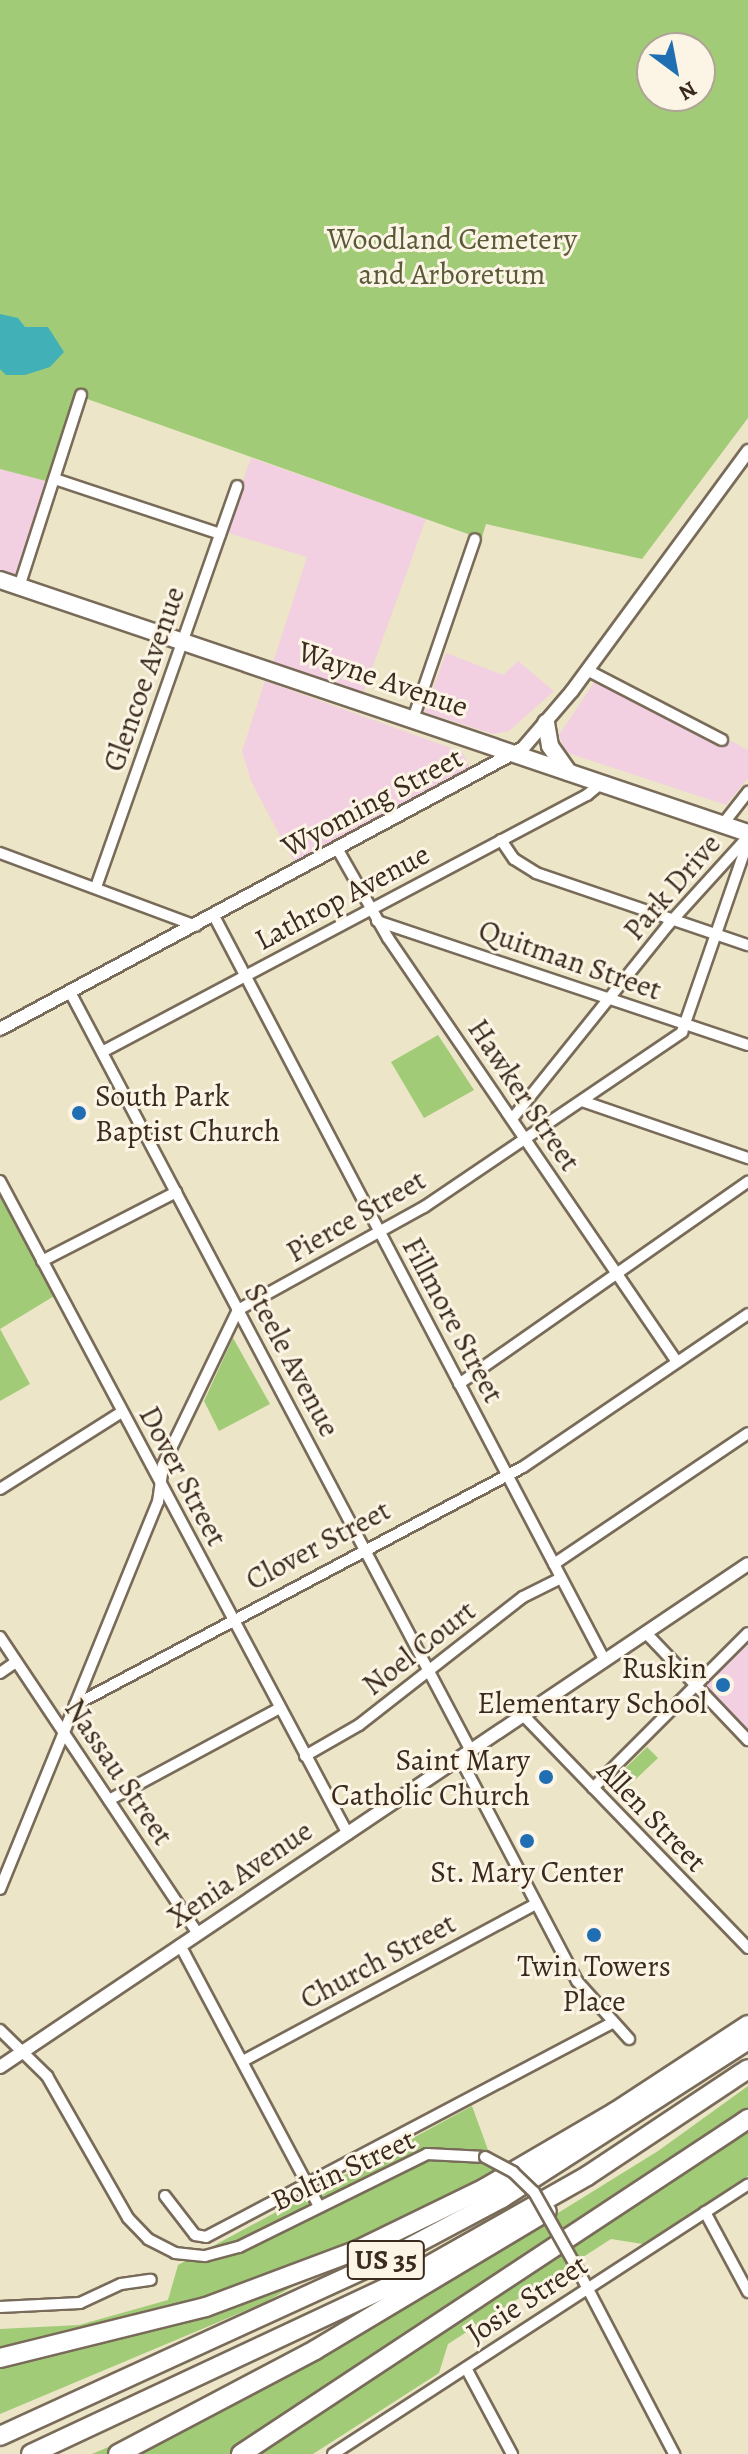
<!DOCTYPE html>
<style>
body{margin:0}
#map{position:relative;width:748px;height:2454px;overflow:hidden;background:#ece5c7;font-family:Alegreya,serif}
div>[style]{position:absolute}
.built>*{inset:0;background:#f2cfe1}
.green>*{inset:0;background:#a1cb77}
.water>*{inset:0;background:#41b1b7}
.roads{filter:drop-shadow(2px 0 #796b59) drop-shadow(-2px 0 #796b59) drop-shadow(0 2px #796b59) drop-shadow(0 -2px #796b59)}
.minor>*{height:10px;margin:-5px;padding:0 5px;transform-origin:5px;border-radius:5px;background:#fff}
.tertiary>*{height:12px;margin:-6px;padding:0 6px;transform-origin:6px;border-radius:6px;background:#fff}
.primary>*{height:16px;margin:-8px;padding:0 8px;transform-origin:8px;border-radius:8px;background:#fff}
.motorway>*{height:18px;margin:-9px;padding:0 9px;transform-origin:9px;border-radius:9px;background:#fff}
.bridges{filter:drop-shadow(2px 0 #796b59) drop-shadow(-2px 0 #796b59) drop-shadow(0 2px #796b59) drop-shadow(0 -2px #796b59)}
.minor-bridge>*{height:10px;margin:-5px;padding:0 5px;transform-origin:5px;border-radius:5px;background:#fff}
.dots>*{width:22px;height:22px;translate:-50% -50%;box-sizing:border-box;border:4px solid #fcf5e5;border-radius:50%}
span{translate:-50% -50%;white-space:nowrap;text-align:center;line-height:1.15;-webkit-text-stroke:6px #fcf5e5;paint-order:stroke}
.shield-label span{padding:2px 6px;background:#fcf5e5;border:2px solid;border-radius:6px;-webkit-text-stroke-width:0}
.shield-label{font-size:28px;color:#3b2a1e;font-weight:700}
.park-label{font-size:30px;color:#5a5a39}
.street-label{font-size:30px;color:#3b2a1e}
.poi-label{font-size:30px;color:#3b2a1e}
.left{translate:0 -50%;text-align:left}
.right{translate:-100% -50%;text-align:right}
.north{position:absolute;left:636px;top:32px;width:80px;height:80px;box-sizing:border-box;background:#fcf5e5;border:2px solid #afa495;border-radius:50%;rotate:148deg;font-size:22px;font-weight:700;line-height:32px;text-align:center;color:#3b2a1e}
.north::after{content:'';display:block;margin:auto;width:28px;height:36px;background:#1f6fb2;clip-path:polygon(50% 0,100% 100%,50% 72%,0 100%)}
</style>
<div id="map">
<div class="built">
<div style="clip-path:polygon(251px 458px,426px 519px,362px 696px,272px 666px,307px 557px,225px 532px)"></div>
<div style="clip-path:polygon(0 469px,46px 481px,16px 581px,0 575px)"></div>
<div style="clip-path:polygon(446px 653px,503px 675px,518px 661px,554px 691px,509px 731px,493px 734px,424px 712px)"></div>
<div style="clip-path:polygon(601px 672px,748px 750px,748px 778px,726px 805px,565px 752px,559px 735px)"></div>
<div style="clip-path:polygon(265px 681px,462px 752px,469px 765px,466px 774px,296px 866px,251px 781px,242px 751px)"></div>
<div style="clip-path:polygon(748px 1633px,748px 1740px,698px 1683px)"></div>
</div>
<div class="green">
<div style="clip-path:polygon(evenodd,0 0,748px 0,748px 418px,642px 559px,486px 524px,482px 537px,471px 535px,76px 395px,46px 481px,0 469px,0 0,652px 48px,700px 48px,700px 96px,652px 96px,652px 48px)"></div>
<div style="clip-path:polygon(438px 1035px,474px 1090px,424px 1118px,391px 1062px)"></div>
<div style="clip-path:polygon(0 1181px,59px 1293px,0 1329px,30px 1384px,0 1401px)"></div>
<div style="clip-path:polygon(233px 1338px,270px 1404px,219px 1431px,204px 1401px)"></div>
<div style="clip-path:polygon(647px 1747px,658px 1758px,617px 1797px,607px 1786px)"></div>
<div style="clip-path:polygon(748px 2086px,748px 2176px,643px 2244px,611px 2239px,448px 2344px,439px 2373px,313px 2454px,92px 2454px,340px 2348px,658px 2151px)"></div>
<div style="clip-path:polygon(472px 2106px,495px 2169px,266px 2302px,0 2414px,0 2329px,79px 2325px,168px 2300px,178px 2265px)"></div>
</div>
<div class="water">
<div style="clip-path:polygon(0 314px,18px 318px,25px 327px,48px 327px,64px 352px,50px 367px,25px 375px,6px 375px,0 369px)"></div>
</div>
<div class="roads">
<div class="minor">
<div style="left:55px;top:479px;width:174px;rotate:18.4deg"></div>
<div style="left:19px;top:587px;width:202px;rotate:-72.1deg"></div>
<div style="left:587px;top:670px;width:152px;rotate:27.4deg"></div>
<div style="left:413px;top:719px;width:190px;rotate:-71deg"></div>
<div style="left:723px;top:824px;width:41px;rotate:-52deg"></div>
<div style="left:501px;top:840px;width:23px;rotate:56deg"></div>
<div style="left:514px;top:859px;width:26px;rotate:32deg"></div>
<div style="left:536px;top:873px;width:224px;rotate:18.8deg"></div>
<div style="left:338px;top:850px;width:101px;rotate:60.4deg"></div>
<div style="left:388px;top:938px;width:513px;rotate:55.72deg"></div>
<div style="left:0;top:853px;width:209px;rotate:20.4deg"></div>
<div style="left:96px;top:887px;width:425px;rotate:-70.6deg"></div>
<div style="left:214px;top:916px;width:841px;rotate:62.31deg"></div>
<div style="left:377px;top:921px;width:391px;rotate:18.5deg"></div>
<div style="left:70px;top:992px;width:858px;rotate:62.15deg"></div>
<div style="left:102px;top:1052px;width:549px;rotate:-27.92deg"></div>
<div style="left:587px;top:795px;width:14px;rotate:-39deg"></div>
<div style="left:598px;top:786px;width:5px;rotate:-112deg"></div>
<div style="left:582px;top:1101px;width:176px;rotate:19deg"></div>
<div style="left:512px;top:1119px;width:249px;rotate:-51.2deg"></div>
<div style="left:668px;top:925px;width:118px;rotate:-47.8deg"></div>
<div style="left:0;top:1181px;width:740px;rotate:61.95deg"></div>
<div style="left:42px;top:1261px;width:151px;rotate:-27.2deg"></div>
<div style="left:459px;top:1384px;width:353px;rotate:-35deg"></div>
<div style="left:0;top:1489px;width:144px;rotate:-32.3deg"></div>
<div style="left:554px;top:1564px;width:234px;rotate:-34deg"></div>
<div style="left:646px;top:1633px;width:148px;rotate:46.4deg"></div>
<div style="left:0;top:1637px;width:357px;rotate:56.3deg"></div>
<div style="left:0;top:1673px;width:19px;rotate:-35deg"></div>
<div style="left:75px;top:1705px;width:219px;rotate:-67.8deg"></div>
<div style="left:158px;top:1502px;width:37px;rotate:-82deg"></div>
<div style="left:163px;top:1465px;width:172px;rotate:-64.2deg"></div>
<div style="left:238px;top:1310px;width:213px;rotate:-29deg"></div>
<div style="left:424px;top:1207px;width:312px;rotate:-34.1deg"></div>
<div style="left:682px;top:1032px;width:202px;rotate:-70.9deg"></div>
<div style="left:523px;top:1715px;width:324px;rotate:46deg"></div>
<div style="left:305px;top:1756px;width:62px;rotate:-29.9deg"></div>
<div style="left:359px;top:1725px;width:208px;rotate:-38deg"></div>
<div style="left:523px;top:1597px;width:42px;rotate:-26.6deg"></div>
<div style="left:460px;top:1758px;width:252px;rotate:62.3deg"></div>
<div style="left:577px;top:1981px;width:78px;rotate:48.1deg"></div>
<div style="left:593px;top:1788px;width:219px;rotate:-45deg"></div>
<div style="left:109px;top:1800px;width:194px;rotate:-28.3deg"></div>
<div style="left:0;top:1889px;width:199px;rotate:-67.8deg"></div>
<div style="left:75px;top:1705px;width:507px;rotate:-27.98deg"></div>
<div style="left:523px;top:1467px;width:272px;rotate:-34.2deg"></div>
<div style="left:180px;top:1945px;width:296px;rotate:62deg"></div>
<div style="left:0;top:2030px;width:66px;rotate:44.4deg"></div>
<div style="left:47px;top:2076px;width:163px;rotate:60.3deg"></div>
<div style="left:128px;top:2218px;width:29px;rotate:46deg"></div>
<div style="left:148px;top:2239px;width:30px;rotate:27deg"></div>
<div style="left:175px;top:2253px;width:30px;rotate:6deg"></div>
<div style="left:205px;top:2256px;width:35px;rotate:-15deg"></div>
<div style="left:239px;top:2247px;width:210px;rotate:-26.3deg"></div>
<div style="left:427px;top:2154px;width:58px;rotate:3deg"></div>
<div style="left:243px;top:2061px;width:332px;rotate:-28.2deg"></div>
<div style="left:165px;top:2196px;width:49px;rotate:52.4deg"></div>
<div style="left:195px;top:2235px;width:11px;rotate:10deg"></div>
<div style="left:206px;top:2237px;width:460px;rotate:-27.8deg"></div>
<div style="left:705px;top:2212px;width:91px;rotate:61.7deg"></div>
<div style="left:578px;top:2270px;width:208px;rotate:62.4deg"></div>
<div style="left:0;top:2307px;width:80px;rotate:-2.9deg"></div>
<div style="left:80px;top:2303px;width:45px;rotate:-24.9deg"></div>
<div style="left:121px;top:2284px;width:30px;rotate:-8deg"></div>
<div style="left:466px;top:2368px;width:98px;rotate:61.9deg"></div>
<div style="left:333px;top:2454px;width:495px;rotate:-33deg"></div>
</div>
<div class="tertiary">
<div style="left:0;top:1029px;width:594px;rotate:-28.25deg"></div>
<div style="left:523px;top:748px;width:75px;rotate:-49.3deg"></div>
<div style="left:572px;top:691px;width:298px;rotate:-53.7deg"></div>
<div style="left:0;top:2067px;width:901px;rotate:-33.92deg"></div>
</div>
<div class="primary">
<div style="left:0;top:580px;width:790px;rotate:18.69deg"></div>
<div style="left:546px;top:723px;width:23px;rotate:80deg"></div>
<div style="left:550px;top:746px;width:32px;rotate:55deg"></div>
</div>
<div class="motorway">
<div style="left:0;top:2358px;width:212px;rotate:-13.9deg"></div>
<div style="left:206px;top:2307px;width:162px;rotate:-20.6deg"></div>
<div style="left:358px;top:2250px;width:141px;rotate:-26deg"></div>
<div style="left:485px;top:2188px;width:151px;rotate:-30.3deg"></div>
<div style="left:615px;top:2112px;width:159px;rotate:-33.2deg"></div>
<div style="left:0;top:2436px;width:432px;rotate:-24.6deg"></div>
<div style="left:393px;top:2256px;width:123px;rotate:-28deg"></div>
<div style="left:502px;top:2198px;width:292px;rotate:-32.7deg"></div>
<div style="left:31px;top:2454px;width:413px;rotate:-25.1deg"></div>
<div style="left:405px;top:2279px;width:209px;rotate:-29.5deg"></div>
<div style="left:587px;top:2176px;width:193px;rotate:-33.6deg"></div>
<div style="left:118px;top:2454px;width:223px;rotate:-27.8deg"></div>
<div style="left:315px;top:2350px;width:270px;rotate:-30.9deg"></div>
<div style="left:241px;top:2454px;width:608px;rotate:-33.45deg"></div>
</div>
</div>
<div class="bridges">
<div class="minor-bridge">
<div style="left:485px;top:2157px;width:32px;rotate:28deg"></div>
<div style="left:513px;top:2172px;width:29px;rotate:44deg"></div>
<div style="left:534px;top:2192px;width:90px;rotate:60.6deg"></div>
</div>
</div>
<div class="dots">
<div style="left:79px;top:1113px;background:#1f6fb2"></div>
<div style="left:723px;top:1685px;background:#1f6fb2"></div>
<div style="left:546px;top:1777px;background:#1f6fb2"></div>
<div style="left:527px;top:1841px;background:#1f6fb2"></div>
<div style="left:594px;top:1935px;background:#1f6fb2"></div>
</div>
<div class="shield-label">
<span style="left:386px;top:2260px">US 35</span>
</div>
<div class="park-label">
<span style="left:452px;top:256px">Woodland Cemetery<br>and Arboretum</span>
</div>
<div class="street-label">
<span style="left:144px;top:679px;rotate:-71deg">Glencoe Avenue</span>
<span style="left:383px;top:679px;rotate:19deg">Wayne Avenue</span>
<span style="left:372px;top:802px;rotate:-28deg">Wyoming Street</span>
<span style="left:672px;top:887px;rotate:-49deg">Park Drive</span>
<span style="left:342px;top:897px;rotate:-28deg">Lathrop Avenue</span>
<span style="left:570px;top:960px;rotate:19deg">Quitman Street</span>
<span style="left:524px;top:1095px;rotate:56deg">Hawker Street</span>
<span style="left:356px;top:1216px;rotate:-30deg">Pierce Street</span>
<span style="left:453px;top:1320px;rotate:62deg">Fillmore Street</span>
<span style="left:292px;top:1360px;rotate:62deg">Steele Avenue</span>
<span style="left:183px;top:1476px;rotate:62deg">Dover Street</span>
<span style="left:318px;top:1545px;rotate:-28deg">Clover Street</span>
<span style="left:419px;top:1648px;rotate:-38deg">Noel Court</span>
<span style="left:119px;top:1772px;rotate:56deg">Nassau Street</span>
<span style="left:652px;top:1816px;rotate:46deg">Allen Street</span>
<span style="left:240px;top:1874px;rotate:-34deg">Xenia Avenue</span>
<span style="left:378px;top:1961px;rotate:-28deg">Church Street</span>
<span style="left:343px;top:2170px;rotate:-25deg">Boltin Street</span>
<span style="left:527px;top:2299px;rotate:-33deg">Josie Street</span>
</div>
<div class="poi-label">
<span class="left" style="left:95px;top:1113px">South Park<br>Baptist Church</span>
<span class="right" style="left:707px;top:1685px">Ruskin<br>Elementary School</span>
<span class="right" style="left:530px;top:1777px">Saint Mary<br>Catholic Church</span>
<span style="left:527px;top:1872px">St. Mary Center</span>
<span style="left:594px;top:1983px">Twin Towers<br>Place</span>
</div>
<div class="north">N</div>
</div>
